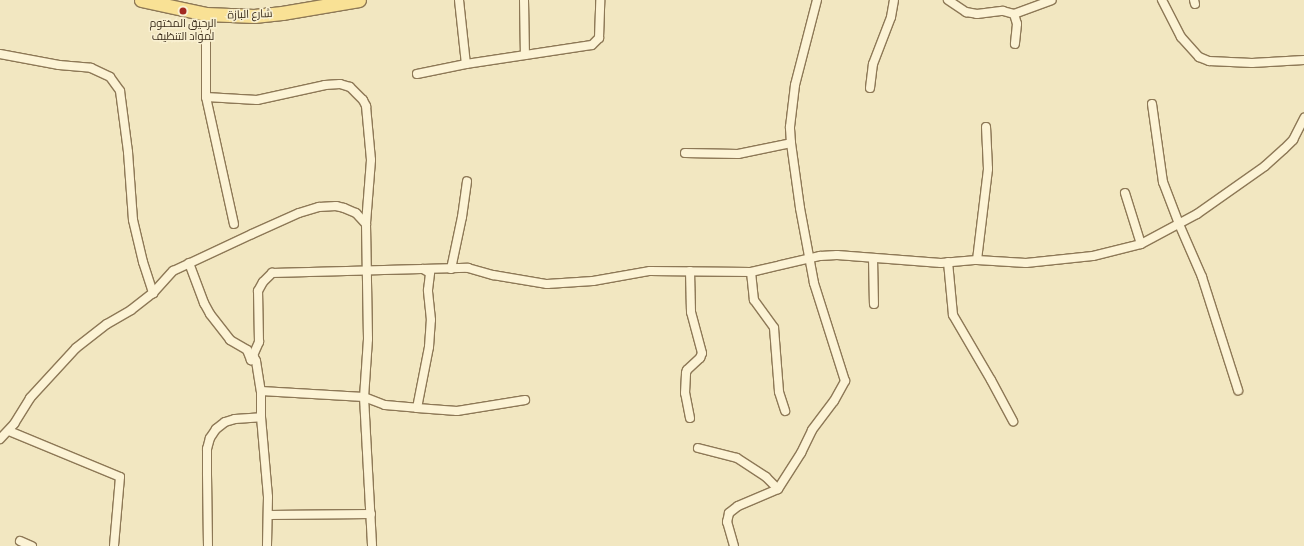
<!DOCTYPE html>
<meta charset="utf-8">
<style>
body{margin:0}
#map{position:relative;width:1304px;height:546px;overflow:hidden;background:#f2e7c1;font-family:"Crimson Pro",Cairo,serif}
div>[style]{position:absolute}
.roads{filter:drop-shadow(1px 0 #8d7856) drop-shadow(-1px 0 #8d7856) drop-shadow(0 1px #8d7856) drop-shadow(0 -1px #8d7856)}
.street>*{height:8px;margin:-4px;padding:0 4px;transform-origin:4px;border-radius:4px;background:#fcf3d5}
.primary>*{height:13px;margin:-6.5px;padding:0 6.5px;transform-origin:6.5px;border-radius:6.5px;background:#f9e195}
.dots>*{width:11px;height:11px;translate:-50% -50%;box-sizing:border-box;border:2px solid #f9f0d1;border-radius:50%}
span{translate:-50% -50%;white-space:nowrap;text-align:center;line-height:1.15;-webkit-text-stroke:3px #f9f0d1;paint-order:stroke}
.street-label{font-size:11px;color:#3c2e1c}
.poi-label{font-size:11px;color:#3c2e1c}
</style>
<div id="map">
<div class="roads">
<div class="street">
<div style="left:459px;top:0;width:64px;rotate:83.8deg"></div>
<div style="left:524px;top:0;width:55px;rotate:89deg"></div>
<div style="left:948px;top:0;width:22px;rotate:34deg"></div>
<div style="left:966px;top:12px;width:11px;rotate:10deg"></div>
<div style="left:977px;top:14px;width:26px;rotate:-7deg"></div>
<div style="left:1003px;top:11px;width:11px;rotate:15deg"></div>
<div style="left:1014px;top:14px;width:40px;rotate:-20.2deg"></div>
<div style="left:1162px;top:0;width:42px;rotate:62.8deg"></div>
<div style="left:1181px;top:37px;width:27px;rotate:48deg"></div>
<div style="left:1199px;top:57px;width:11px;rotate:22deg"></div>
<div style="left:1209px;top:61px;width:43px;rotate:2.7deg"></div>
<div style="left:1252px;top:63px;width:52px;rotate:-3.3deg"></div>
<div style="left:1194px;top:0;width:4px;rotate:76deg"></div>
<div style="left:206px;top:14px;width:83px;rotate:90deg"></div>
<div style="left:206px;top:97px;width:130px;rotate:77.6deg"></div>
<div style="left:1014px;top:14px;width:10px;rotate:73deg"></div>
<div style="left:1017px;top:24px;width:20px;rotate:96deg"></div>
<div style="left:0;top:54px;width:60px;rotate:10.6deg"></div>
<div style="left:59px;top:65px;width:32px;rotate:5deg"></div>
<div style="left:91px;top:68px;width:21px;rotate:25deg"></div>
<div style="left:110px;top:77px;width:17px;rotate:54deg"></div>
<div style="left:120px;top:91px;width:62px;rotate:82.5deg"></div>
<div style="left:128px;top:152px;width:68px;rotate:85.8deg"></div>
<div style="left:133px;top:220px;width:43px;rotate:76.6deg"></div>
<div style="left:143px;top:262px;width:33px;rotate:72deg"></div>
<div style="left:417px;top:74px;width:50px;rotate:-11.5deg"></div>
<div style="left:466px;top:64px;width:127px;rotate:-8.6deg"></div>
<div style="left:592px;top:45px;width:10px;rotate:-45deg"></div>
<div style="left:599px;top:38px;width:38px;rotate:-88deg"></div>
<div style="left:870px;top:88px;width:24px;rotate:-83deg"></div>
<div style="left:873px;top:64px;width:50px;rotate:-69deg"></div>
<div style="left:891px;top:17px;width:17px;rotate:-80deg"></div>
<div style="left:206px;top:97px;width:51px;rotate:3.4deg"></div>
<div style="left:257px;top:100px;width:70px;rotate:-12.4deg"></div>
<div style="left:325px;top:85px;width:15px;rotate:-4deg"></div>
<div style="left:340px;top:84px;width:10px;rotate:17deg"></div>
<div style="left:350px;top:87px;width:18px;rotate:45deg"></div>
<div style="left:363px;top:100px;width:7px;rotate:63deg"></div>
<div style="left:366px;top:106px;width:54px;rotate:84.7deg"></div>
<div style="left:371px;top:160px;width:64px;rotate:94.5deg"></div>
<div style="left:366px;top:224px;width:115px;rotate:89deg"></div>
<div style="left:368px;top:339px;width:58px;rotate:93.9deg"></div>
<div style="left:364px;top:397px;width:22px;rotate:21deg"></div>
<div style="left:385px;top:405px;width:32px;rotate:5deg"></div>
<div style="left:417px;top:408px;width:62px;rotate:-78.9deg"></div>
<div style="left:429px;top:347px;width:27px;rotate:-86deg"></div>
<div style="left:431px;top:320px;width:30px;rotate:-96deg"></div>
<div style="left:428px;top:290px;width:17px;rotate:-83deg"></div>
<div style="left:430px;top:273px;width:8px;rotate:-150deg"></div>
<div style="left:1152px;top:104px;width:79px;rotate:82deg"></div>
<div style="left:1163px;top:182px;width:45px;rotate:69.1deg"></div>
<div style="left:1179px;top:224px;width:58px;rotate:66.5deg"></div>
<div style="left:1202px;top:277px;width:119px;rotate:72.3deg"></div>
<div style="left:685px;top:153px;width:53px;rotate:1.1deg"></div>
<div style="left:738px;top:154px;width:54px;rotate:-11.7deg"></div>
<div style="left:1125px;top:193px;width:53px;rotate:72.6deg"></div>
<div style="left:873px;top:258px;width:46px;rotate:88.8deg"></div>
<div style="left:977px;top:260px;width:92px;rotate:-83.1deg"></div>
<div style="left:988px;top:169px;width:42px;rotate:-92.7deg"></div>
<div style="left:948px;top:262px;width:53px;rotate:84.6deg"></div>
<div style="left:953px;top:315px;width:75px;rotate:59.7deg"></div>
<div style="left:991px;top:380px;width:47px;rotate:61.8deg"></div>
<div style="left:189px;top:263px;width:43px;rotate:69.4deg"></div>
<div style="left:204px;top:303px;width:13px;rotate:61deg"></div>
<div style="left:210px;top:314px;width:33px;rotate:52deg"></div>
<div style="left:230px;top:340px;width:20px;rotate:30deg"></div>
<div style="left:247px;top:350px;width:11px;rotate:68deg"></div>
<div style="left:251px;top:360px;width:4px;rotate:-45deg"></div>
<div style="left:254px;top:357px;width:4px;rotate:63deg"></div>
<div style="left:256px;top:361px;width:30px;rotate:81deg"></div>
<div style="left:261px;top:391px;width:26px;rotate:90deg"></div>
<div style="left:261px;top:417px;width:80px;rotate:85deg"></div>
<div style="left:268px;top:497px;width:49px;rotate:91.2deg"></div>
<div style="left:451px;top:269px;width:53px;rotate:-78.1deg"></div>
<div style="left:462px;top:217px;width:36px;rotate:-82deg"></div>
<div style="left:751px;top:272px;width:28px;rotate:84deg"></div>
<div style="left:754px;top:300px;width:34px;rotate:54deg"></div>
<div style="left:774px;top:328px;width:64px;rotate:85.5deg"></div>
<div style="left:779px;top:392px;width:20px;rotate:72deg"></div>
<div style="left:251px;top:360px;width:20px;rotate:-66deg"></div>
<div style="left:259px;top:342px;width:51px;rotate:-91.1deg"></div>
<div style="left:258px;top:291px;width:10px;rotate:-61deg"></div>
<div style="left:263px;top:282px;width:13px;rotate:-45deg"></div>
<div style="left:272px;top:273px;width:196px;rotate:-1.5deg"></div>
<div style="left:468px;top:268px;width:26px;rotate:16deg"></div>
<div style="left:493px;top:275px;width:55px;rotate:9.5deg"></div>
<div style="left:547px;top:284px;width:46px;rotate:-3.7deg"></div>
<div style="left:593px;top:281px;width:58px;rotate:-10deg"></div>
<div style="left:650px;top:271px;width:101px;rotate:0.6deg"></div>
<div style="left:751px;top:272px;width:71px;rotate:-13.1deg"></div>
<div style="left:820px;top:256px;width:17px;rotate:-3deg"></div>
<div style="left:837px;top:255px;width:104px;rotate:4.4deg"></div>
<div style="left:941px;top:263px;width:36px;rotate:-5deg"></div>
<div style="left:977px;top:260px;width:49px;rotate:3.5deg"></div>
<div style="left:1026px;top:263px;width:67px;rotate:-6deg"></div>
<div style="left:1093px;top:256px;width:49px;rotate:-14deg"></div>
<div style="left:1141px;top:244px;width:64px;rotate:-28.2deg"></div>
<div style="left:1197px;top:214px;width:83px;rotate:-35.2deg"></div>
<div style="left:1265px;top:166px;width:25px;rotate:-42deg"></div>
<div style="left:1284px;top:149px;width:13px;rotate:-45deg"></div>
<div style="left:1293px;top:140px;width:25px;rotate:-63deg"></div>
<div style="left:261px;top:391px;width:103px;rotate:3.3deg"></div>
<div style="left:364px;top:397px;width:149px;rotate:86.9deg"></div>
<div style="left:417px;top:408px;width:40px;rotate:4.3deg"></div>
<div style="left:457px;top:411px;width:69px;rotate:-9.2deg"></div>
<div style="left:690px;top:418px;width:25px;rotate:-101deg"></div>
<div style="left:685px;top:393px;width:20px;rotate:-87deg"></div>
<div style="left:686px;top:373px;width:3px;rotate:-72deg"></div>
<div style="left:687px;top:370px;width:18px;rotate:-43deg"></div>
<div style="left:700px;top:358px;width:5px;rotate:-68deg"></div>
<div style="left:702px;top:353px;width:42px;rotate:-105deg"></div>
<div style="left:691px;top:312px;width:41px;rotate:-91.4deg"></div>
<div style="left:9px;top:431px;width:120px;rotate:22.5deg"></div>
<div style="left:120px;top:477px;width:69px;rotate:95deg"></div>
<div style="left:0;top:439px;width:21px;rotate:-47deg"></div>
<div style="left:14px;top:424px;width:31px;rotate:-58deg"></div>
<div style="left:30px;top:398px;width:68px;rotate:-47.4deg"></div>
<div style="left:76px;top:348px;width:39px;rotate:-38deg"></div>
<div style="left:107px;top:324px;width:28px;rotate:-30deg"></div>
<div style="left:131px;top:310px;width:28px;rotate:-38deg"></div>
<div style="left:153px;top:293px;width:30px;rotate:-48deg"></div>
<div style="left:173px;top:271px;width:87px;rotate:-25.1deg"></div>
<div style="left:252px;top:234px;width:51px;rotate:-24.1deg"></div>
<div style="left:299px;top:213px;width:21px;rotate:-17deg"></div>
<div style="left:319px;top:207px;width:17px;rotate:-3deg"></div>
<div style="left:336px;top:206px;width:8px;rotate:14deg"></div>
<div style="left:344px;top:208px;width:13px;rotate:23deg"></div>
<div style="left:356px;top:213px;width:15px;rotate:48deg"></div>
<div style="left:698px;top:448px;width:40px;rotate:14.4deg"></div>
<div style="left:737px;top:458px;width:35px;rotate:33deg"></div>
<div style="left:766px;top:477px;width:17px;rotate:45deg"></div>
<div style="left:269px;top:515px;width:102px;rotate:-0.6deg"></div>
<div style="left:20px;top:541px;width:13px;rotate:23deg"></div>
<div style="left:208px;top:546px;width:73px;rotate:-90.8deg"></div>
<div style="left:207px;top:473px;width:24px;rotate:-90deg"></div>
<div style="left:207px;top:449px;width:11px;rotate:-75deg"></div>
<div style="left:210px;top:438px;width:11px;rotate:-56deg"></div>
<div style="left:216px;top:429px;width:11px;rotate:-38deg"></div>
<div style="left:225px;top:422px;width:10px;rotate:-17deg"></div>
<div style="left:235px;top:419px;width:26px;rotate:-4deg"></div>
<div style="left:734px;top:546px;width:25px;rotate:-106deg"></div>
<div style="left:727px;top:522px;width:9px;rotate:-77deg"></div>
<div style="left:729px;top:513px;width:11px;rotate:-38deg"></div>
<div style="left:738px;top:506px;width:43px;rotate:-23deg"></div>
<div style="left:778px;top:489px;width:43px;rotate:-57.4deg"></div>
<div style="left:801px;top:453px;width:25px;rotate:-64deg"></div>
<div style="left:812px;top:430px;width:36px;rotate:-53deg"></div>
<div style="left:834px;top:401px;width:23px;rotate:-61deg"></div>
<div style="left:845px;top:381px;width:103px;rotate:-107.6deg"></div>
<div style="left:814px;top:283px;width:76px;rotate:-100.6deg"></div>
<div style="left:800px;top:208px;width:66px;rotate:-97.9deg"></div>
<div style="left:791px;top:143px;width:16px;rotate:-94deg"></div>
<div style="left:790px;top:127px;width:42px;rotate:-83.2deg"></div>
<div style="left:795px;top:85px;width:88px;rotate:-75.5deg"></div>
</div>
<div class="primary">
<div style="left:141px;top:0;width:66px;rotate:12.2deg"></div>
<div style="left:206px;top:14px;width:48px;rotate:2.4deg"></div>
<div style="left:254px;top:16px;width:28px;rotate:-6deg"></div>
<div style="left:282px;top:13px;width:78px;rotate:-9.6deg"></div>
</div>
</div>
<div class="dots">
<div style="left:183px;top:11px;background:#a22921"></div>
</div>
<div class="street-label">
<span style="left:250px;top:14px;rotate:-2deg">شارع البازة</span>
</div>
<div class="poi-label">
<span style="left:183px;top:30px">الرحيق المختوم<br>لمواد التنظيف</span>
</div>
</div>
